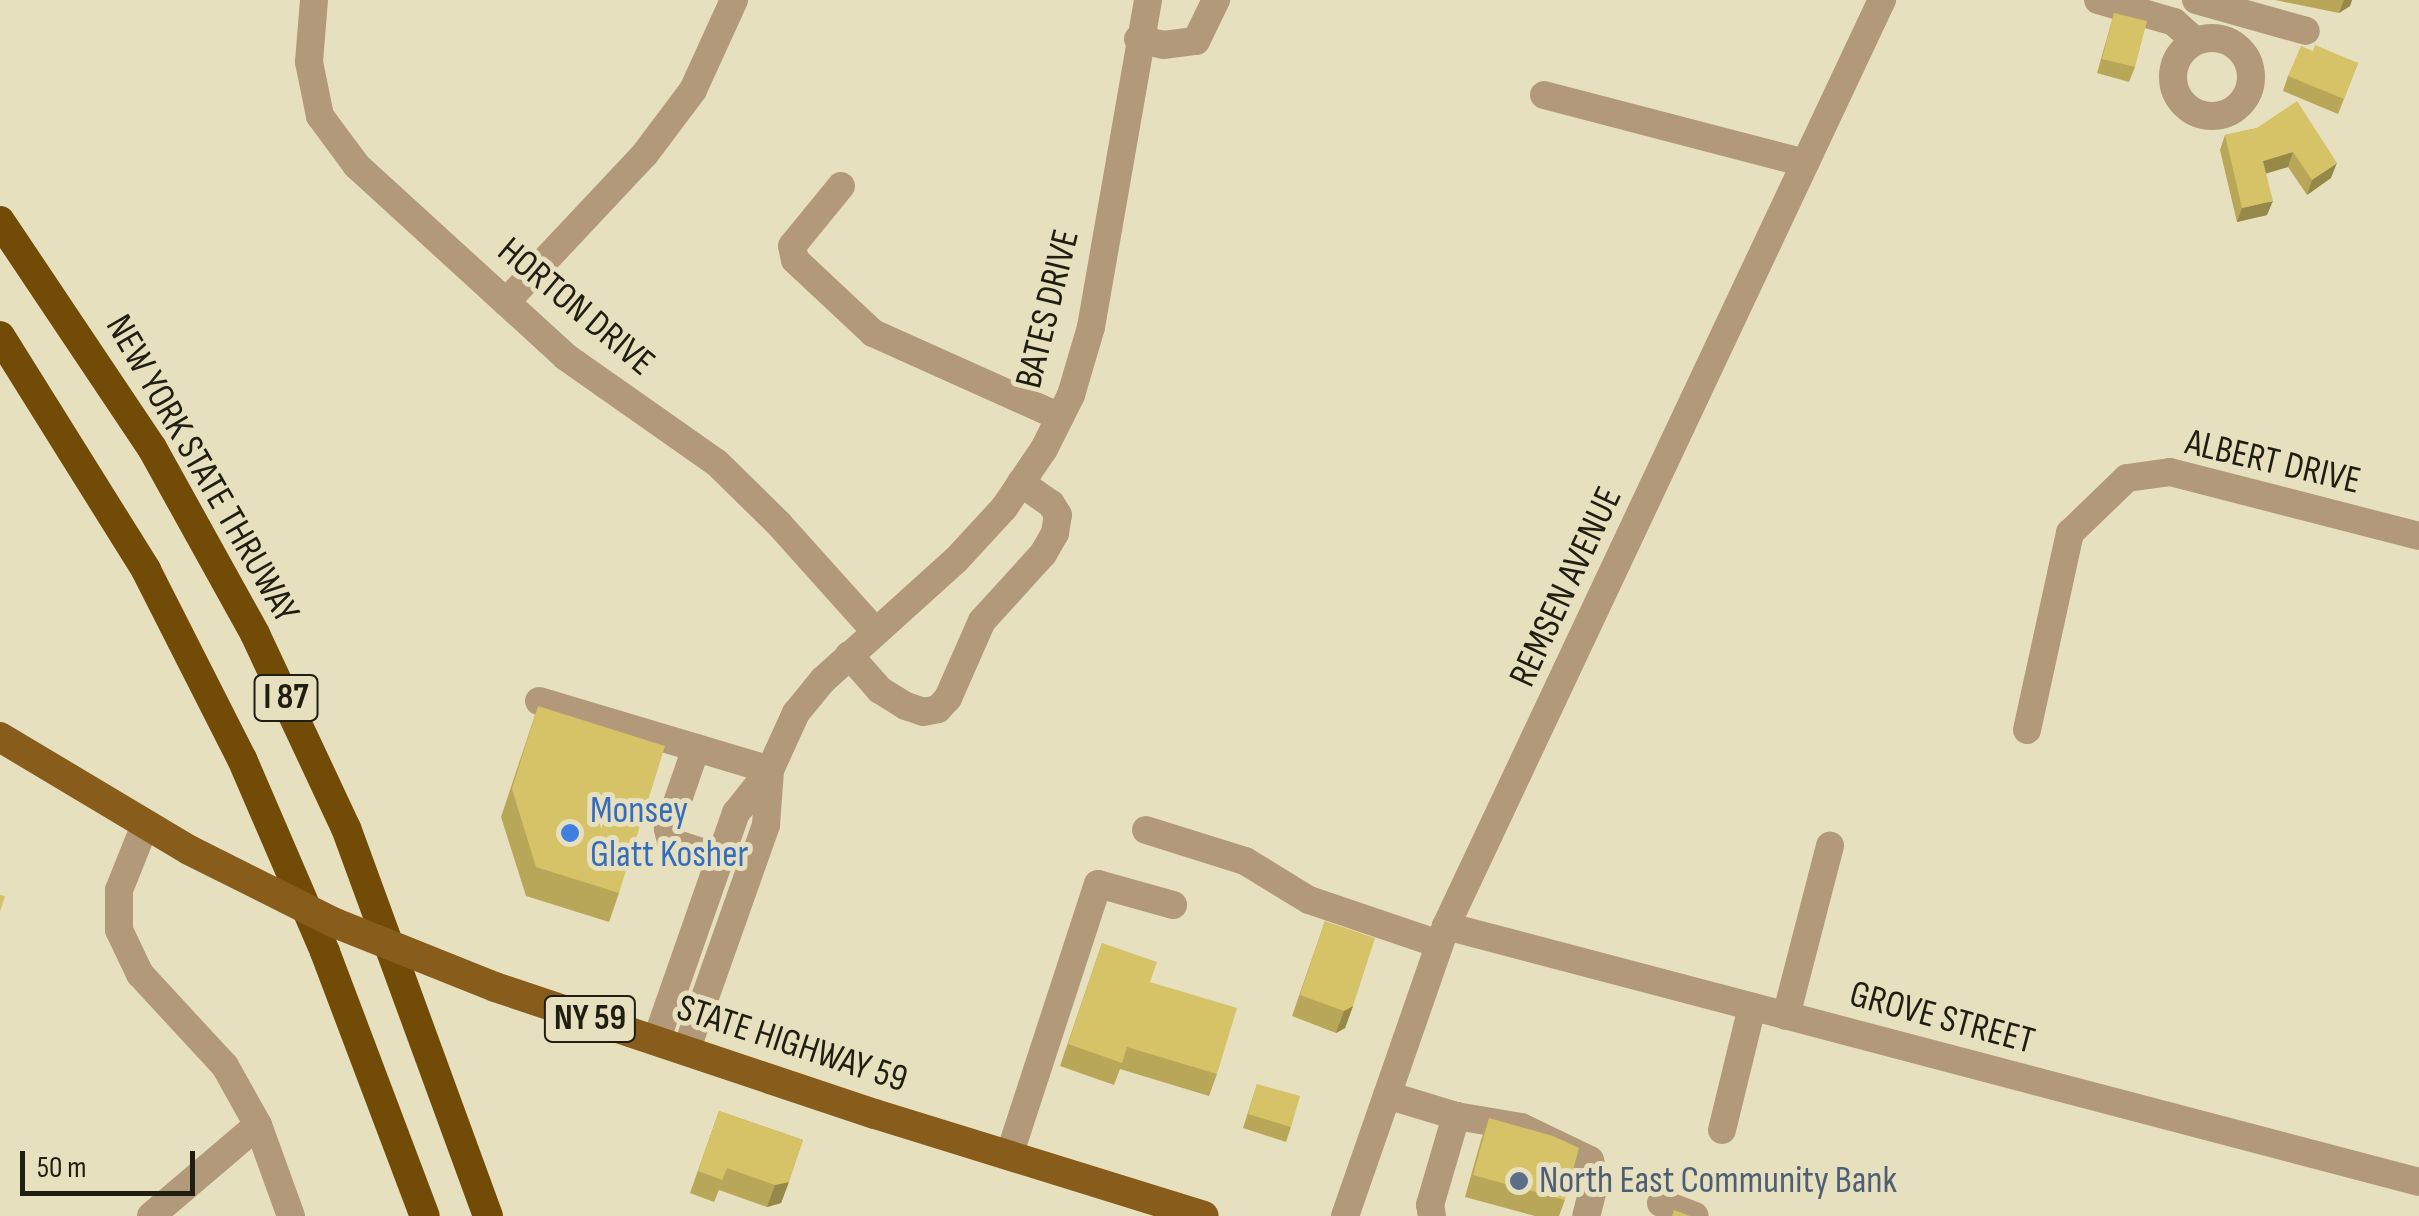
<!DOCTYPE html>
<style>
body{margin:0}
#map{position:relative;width:2419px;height:1216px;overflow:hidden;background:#e7e0bf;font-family:"Sofia Sans Condensed",sans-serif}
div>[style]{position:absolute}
.minor>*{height:28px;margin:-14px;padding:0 14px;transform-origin:14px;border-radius:14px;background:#b1997a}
.minor>.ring{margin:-14px;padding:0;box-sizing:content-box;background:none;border:28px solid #b1997a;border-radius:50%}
.major>*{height:30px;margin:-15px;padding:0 15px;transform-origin:15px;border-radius:15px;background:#885d1b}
.highway>*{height:30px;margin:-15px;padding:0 15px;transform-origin:15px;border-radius:15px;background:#724b07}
.major-bridge>*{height:30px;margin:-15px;padding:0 15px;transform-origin:15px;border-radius:15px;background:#885d1b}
.wall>*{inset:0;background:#b8a759}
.shaded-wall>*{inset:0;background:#968848}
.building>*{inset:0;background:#d6c267}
.dots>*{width:28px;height:28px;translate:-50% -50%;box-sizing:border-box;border:5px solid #e7e0bf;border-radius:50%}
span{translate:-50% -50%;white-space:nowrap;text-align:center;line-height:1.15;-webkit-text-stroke:10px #e7e0bf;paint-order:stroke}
.shield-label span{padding:2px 8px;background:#e7e0bf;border:2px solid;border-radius:8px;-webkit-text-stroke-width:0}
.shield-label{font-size:35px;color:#201d11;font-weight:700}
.street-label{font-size:38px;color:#201d11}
.shop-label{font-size:38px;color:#366cbe}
.left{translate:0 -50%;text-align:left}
.service-label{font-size:38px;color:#4e5e75}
.scale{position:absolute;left:20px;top:1151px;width:175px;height:45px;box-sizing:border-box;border:5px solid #201d11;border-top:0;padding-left:12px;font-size:30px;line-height:35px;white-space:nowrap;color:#201d11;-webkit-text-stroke:8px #e7e0bf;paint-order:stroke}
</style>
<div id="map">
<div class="minor">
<div style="left:314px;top:0;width:62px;rotate:94.6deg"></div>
<div style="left:309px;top:62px;width:55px;rotate:78.5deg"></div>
<div style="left:320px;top:116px;width:62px;rotate:53.5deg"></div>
<div style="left:357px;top:166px;width:283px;rotate:42.4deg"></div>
<div style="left:566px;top:357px;width:184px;rotate:35.1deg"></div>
<div style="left:717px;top:463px;width:87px;rotate:44.5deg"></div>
<div style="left:779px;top:524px;width:144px;rotate:48.1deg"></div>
<div style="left:2098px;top:0;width:79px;rotate:16.1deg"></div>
<div style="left:2174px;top:22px;width:28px;rotate:42deg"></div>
<div style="left:2196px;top:0;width:114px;rotate:15.7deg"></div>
<div class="ring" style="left:2173px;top:38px;width:50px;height:50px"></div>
<div style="left:1138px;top:39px;width:26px;rotate:13deg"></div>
<div style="left:1163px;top:45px;width:33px;rotate:-7deg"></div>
<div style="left:1196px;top:41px;width:46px;rotate:-64deg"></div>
<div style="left:1544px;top:95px;width:270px;rotate:14.6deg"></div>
<div style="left:841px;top:186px;width:77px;rotate:129.2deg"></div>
<div style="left:792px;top:246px;width:14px;rotate:78deg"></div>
<div style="left:795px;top:260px;width:107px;rotate:43.1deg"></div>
<div style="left:873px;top:333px;width:205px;rotate:24.2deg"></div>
<div style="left:506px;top:302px;width:203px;rotate:-46.8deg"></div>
<div style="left:645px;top:154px;width:80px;rotate:-53.1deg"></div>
<div style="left:693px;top:90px;width:99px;rotate:-65.5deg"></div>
<div style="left:849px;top:655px;width:47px;rotate:48.5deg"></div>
<div style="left:880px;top:690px;width:31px;rotate:32deg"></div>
<div style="left:906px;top:706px;width:18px;rotate:19deg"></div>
<div style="left:923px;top:712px;width:15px;rotate:-11deg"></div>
<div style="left:938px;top:709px;width:15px;rotate:-48deg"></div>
<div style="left:948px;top:698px;width:84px;rotate:-66.2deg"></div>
<div style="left:982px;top:621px;width:91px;rotate:-47.7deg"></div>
<div style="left:1043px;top:554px;width:24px;rotate:-60deg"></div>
<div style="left:1055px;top:533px;width:18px;rotate:-81deg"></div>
<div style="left:1058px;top:515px;width:13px;rotate:-122deg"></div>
<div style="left:1051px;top:504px;width:37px;rotate:-145deg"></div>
<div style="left:539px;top:701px;width:241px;rotate:16.6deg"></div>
<div style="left:2027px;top:730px;width:202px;rotate:-77.7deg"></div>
<div style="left:2070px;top:533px;width:79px;rotate:-44deg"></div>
<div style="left:2127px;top:478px;width:43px;rotate:-7.9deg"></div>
<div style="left:2170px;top:472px;width:257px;rotate:14.4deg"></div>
<div style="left:696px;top:748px;width:86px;rotate:109.1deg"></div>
<div style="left:668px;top:829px;width:13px;rotate:77deg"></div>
<div style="left:671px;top:842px;width:52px;rotate:18.1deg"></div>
<div style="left:145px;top:825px;width:70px;rotate:111.8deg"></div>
<div style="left:119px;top:890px;width:40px;rotate:90deg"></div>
<div style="left:119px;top:930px;width:49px;rotate:64.5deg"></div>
<div style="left:140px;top:974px;width:125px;rotate:47.3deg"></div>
<div style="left:225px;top:1066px;width:68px;rotate:60.8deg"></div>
<div style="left:258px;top:1125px;width:97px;rotate:70.1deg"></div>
<div style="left:1146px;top:830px;width:104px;rotate:17.4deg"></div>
<div style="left:1245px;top:861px;width:75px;rotate:31.4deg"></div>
<div style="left:1309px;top:900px;width:137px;rotate:18.7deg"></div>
<div style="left:1446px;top:926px;width:1006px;rotate:14.74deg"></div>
<div style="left:1786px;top:1016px;width:176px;rotate:-75.5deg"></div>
<div style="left:656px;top:1041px;width:242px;rotate:-70.7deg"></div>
<div style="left:736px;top:813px;width:55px;rotate:-51.7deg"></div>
<div style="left:770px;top:770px;width:63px;rotate:-65.5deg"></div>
<div style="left:796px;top:713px;width:43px;rotate:-50.7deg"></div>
<div style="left:823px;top:680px;width:179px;rotate:-42.1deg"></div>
<div style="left:956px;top:560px;width:71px;rotate:-47.3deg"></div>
<div style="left:1004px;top:508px;width:71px;rotate:-55.9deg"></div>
<div style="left:1044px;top:449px;width:60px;rotate:-63.4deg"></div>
<div style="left:1071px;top:395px;width:71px;rotate:-73.6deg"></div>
<div style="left:1091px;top:327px;width:332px;rotate:-80.1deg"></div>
<div style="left:686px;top:1051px;width:240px;rotate:-70.5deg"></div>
<div style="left:766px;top:825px;width:55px;rotate:-85.8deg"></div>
<div style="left:1387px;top:1095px;width:72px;rotate:16.9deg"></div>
<div style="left:1456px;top:1116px;width:66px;rotate:9.6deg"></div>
<div style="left:1521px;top:1127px;width:76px;rotate:25.6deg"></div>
<div style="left:1590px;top:1160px;width:22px;rotate:77deg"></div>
<div style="left:1595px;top:1181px;width:36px;rotate:104deg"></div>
<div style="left:1722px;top:1130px;width:127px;rotate:-76.3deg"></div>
<div style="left:1009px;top:1156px;width:286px;rotate:-71.9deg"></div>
<div style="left:1098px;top:884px;width:78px;rotate:15.6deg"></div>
<div style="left:1661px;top:1203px;width:36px;rotate:21deg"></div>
<div style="left:151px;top:1216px;width:140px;rotate:-40.4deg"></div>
<div style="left:1345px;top:1216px;width:307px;rotate:-70.8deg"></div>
<div style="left:1446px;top:926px;width:1024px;rotate:-64.79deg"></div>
<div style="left:1432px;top:1216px;width:11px;rotate:-100deg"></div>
<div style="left:1430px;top:1205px;width:93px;rotate:-73.7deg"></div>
</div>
<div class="major">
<div style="left:0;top:737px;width:220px;rotate:30.9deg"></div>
<div style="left:495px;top:987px;width:401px;rotate:18.5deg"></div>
<div style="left:875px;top:1114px;width:344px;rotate:17.2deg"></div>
</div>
<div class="highway">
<div style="left:0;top:221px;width:273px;rotate:56.2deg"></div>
<div style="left:152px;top:448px;width:213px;rotate:61deg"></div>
<div style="left:255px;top:634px;width:214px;rotate:64.9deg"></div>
<div style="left:346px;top:828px;width:413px;rotate:69.9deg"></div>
<div style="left:0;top:336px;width:276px;rotate:58deg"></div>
<div style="left:146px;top:570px;width:212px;rotate:63.1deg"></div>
<div style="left:242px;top:759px;width:210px;rotate:66.7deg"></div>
<div style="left:325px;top:952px;width:282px;rotate:69.3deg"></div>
</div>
<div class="major-bridge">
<div style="left:189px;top:850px;width:163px;rotate:26.6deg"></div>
<div style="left:335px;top:923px;width:172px;rotate:21.8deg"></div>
</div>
<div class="wall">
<div style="clip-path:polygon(2275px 0,2352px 0,2350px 6px,2339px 13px)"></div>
<div style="clip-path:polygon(2114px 13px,2135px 67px,2129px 82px,2097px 73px)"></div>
<div style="clip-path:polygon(2313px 51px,2358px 63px,2338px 114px,2283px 91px,2288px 76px)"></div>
<div style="clip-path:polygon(2257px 128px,2331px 178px,2307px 195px,2288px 167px,2266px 173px,2267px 215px,2237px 222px,2220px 150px,2225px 135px)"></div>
<div style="clip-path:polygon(538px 706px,619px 893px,609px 922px,526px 896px,501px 817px)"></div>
<div style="clip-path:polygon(1325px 921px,1353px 1006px,1345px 1028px,1336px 1033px,1292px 1016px)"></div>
<div style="clip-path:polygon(1102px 943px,1150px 982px,1217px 1074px,1209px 1096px,1120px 1069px,1114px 1085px,1060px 1066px)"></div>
<div style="clip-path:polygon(1257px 1084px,1291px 1127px,1286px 1142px,1243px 1128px)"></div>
<div style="clip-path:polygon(719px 1111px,803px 1140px,781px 1203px,767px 1207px,719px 1190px,714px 1202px,690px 1193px)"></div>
<div style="clip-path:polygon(1489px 1118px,1565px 1200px,1559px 1216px,1535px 1216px,1465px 1197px,1481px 1140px)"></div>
</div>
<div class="shaded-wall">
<div style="clip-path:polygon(2344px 0,2352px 0,2350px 6px,2339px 13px)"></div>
<div style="clip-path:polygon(2293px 152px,2288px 167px,2258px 176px,2263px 161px)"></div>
<div style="clip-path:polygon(2337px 163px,2331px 178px,2307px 195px,2312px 180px)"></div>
<div style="clip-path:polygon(2273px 201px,2267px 215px,2237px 222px,2242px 208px)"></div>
<div style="clip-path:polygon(1353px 1006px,1345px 1028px,1336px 1033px,1344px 1011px)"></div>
<div style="clip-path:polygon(789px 1182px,781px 1203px,767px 1207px,775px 1185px)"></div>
</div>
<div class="building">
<div style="clip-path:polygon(2114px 13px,2147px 21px,2135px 67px,2102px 59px)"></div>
<div style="clip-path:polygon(2315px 45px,2358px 63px,2344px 99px,2288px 76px,2301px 46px,2313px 51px)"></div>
<div style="clip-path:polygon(2297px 101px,2337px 163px,2312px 180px,2293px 152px,2263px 161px,2273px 201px,2242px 208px,2225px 135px,2257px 128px)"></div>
<div style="clip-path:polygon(538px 706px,665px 746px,619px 893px,536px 867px,512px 789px)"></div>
<div style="clip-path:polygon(0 895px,5px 896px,0 912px)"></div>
<div style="clip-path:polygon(1325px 921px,1375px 938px,1353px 1006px,1344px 1011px,1300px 995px)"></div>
<div style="clip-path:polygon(1102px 943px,1157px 962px,1150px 982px,1237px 1008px,1217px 1074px,1127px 1047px,1122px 1063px,1068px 1044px)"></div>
<div style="clip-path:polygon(1257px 1084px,1300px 1096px,1291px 1127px,1248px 1114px)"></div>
<div style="clip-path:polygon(719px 1111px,803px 1140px,789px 1182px,775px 1185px,727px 1168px,722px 1180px,698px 1171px)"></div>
<div style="clip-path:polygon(1489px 1118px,1553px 1136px,1579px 1148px,1565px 1200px,1473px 1175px)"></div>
<div style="clip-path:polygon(1674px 1210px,1690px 1216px,1672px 1216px)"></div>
</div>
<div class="dots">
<div style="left:570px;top:833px;background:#3f7fe0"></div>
<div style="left:1519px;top:1181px;background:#5c6f8a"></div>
</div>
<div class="shield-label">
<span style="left:286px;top:698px">I 87</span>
<span style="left:590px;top:1019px">NY 59</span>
</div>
<div class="street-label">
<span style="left:576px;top:307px;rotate:40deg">HORTON DRIVE</span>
<span style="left:1048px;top:309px;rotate:-76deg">BATES DRIVE</span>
<span style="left:2273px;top:462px;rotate:13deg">ALBERT DRIVE</span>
<span style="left:202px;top:469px;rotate:60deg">NEW YORK STATE THRUWAY</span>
<span style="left:1566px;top:587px;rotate:-65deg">REMSEN AVENUE</span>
<span style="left:1942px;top:1018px;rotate:15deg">GROVE STREET</span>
<span style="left:792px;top:1044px;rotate:18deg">STATE HIGHWAY 59</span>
</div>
<div class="shop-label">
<span class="left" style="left:590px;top:833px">Monsey<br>Glatt Kosher</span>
</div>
<div class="service-label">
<span class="left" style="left:1539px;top:1181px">North East Community Bank</span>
</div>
<div class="scale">50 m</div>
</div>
